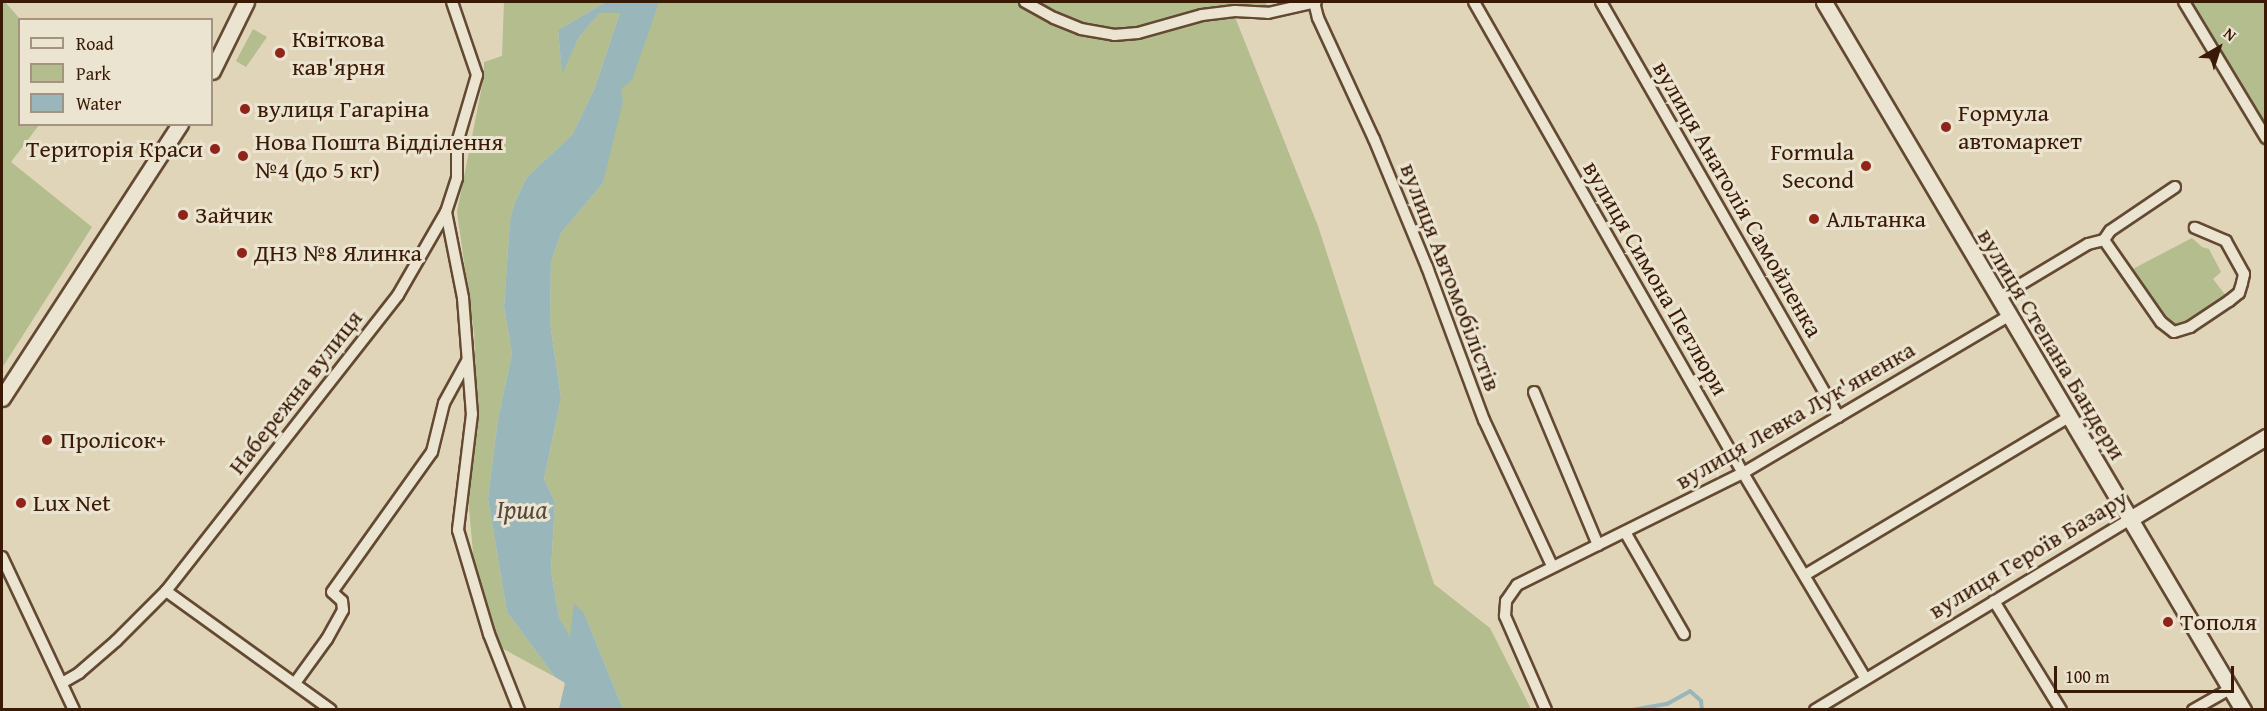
<!DOCTYPE html>
<meta charset="utf-8">
<style>
body{margin:0}
#map{position:relative;width:2267px;height:711px;overflow:hidden;background:#e0d5b8;font-family:"Gentium Book Plus",serif}
div>[style]{position:absolute}
.green>*{inset:0;background:#b3bd8e}
.water>*{inset:0;background:#99b6ba}
.stream>*{height:4px;margin:-2px;padding:0 2px;transform-origin:2px;border-radius:2px;background:#99b6ba}
.roads{filter:drop-shadow(2px 0 #644932) drop-shadow(-2px 0 #644932) drop-shadow(0 2px #644932) drop-shadow(0 -2px #644932)}
.street>*{height:10px;margin:-5px;padding:0 5px;transform-origin:5px;border-radius:5px;background:#ebe4d1}
.secondary>*{height:15px;margin:-7.5px;padding:0 7.5px;transform-origin:7.5px;border-radius:7.5px;background:#ebe4d1}
.dots>*{width:16px;height:16px;translate:-50% -50%;box-sizing:border-box;border:3px solid #ebe4d1;border-radius:50%}
span{translate:-50% -50%;white-space:nowrap;text-align:center;line-height:1.15;-webkit-text-stroke:6px #ebe4d1;paint-order:stroke}
.poi-label{font-size:24px;color:#3a1a05}
.left{translate:0 -50%;text-align:left}
.right{translate:-100% -50%;text-align:right}
.street-label{font-size:24px;color:#3a1a05}
.water-label{font-size:26px;color:#56493b;font-style:italic}
.frame{position:absolute;inset:0;border:3px solid #3a1a05;pointer-events:none}
.legend{position:absolute;left:18px;top:18px;width:195px;height:108px;box-sizing:border-box;background:#ebe4d1;border:2px solid #a4937f;margin:0;padding:8px 10px;list-style:none;font-size:18px;color:#3a1a05}
.legend li{display:flex;align-items:center;gap:12px;height:30px}
.legend b{width:30px;border:2px solid #a4937f}
.north{position:absolute;left:2189px;top:18px;width:60px;height:60px;-webkit-text-stroke:4px #ebe4d1;paint-order:stroke;rotate:39deg;font-size:16px;font-weight:700;line-height:24px;text-align:center;color:#3a1a05}
.north::after{content:'';display:block;margin:auto;width:21px;height:27px;background:#3a1a05;clip-path:polygon(50% 0,100% 100%,50% 72%,0 100%)}
.scale{position:absolute;left:2054px;top:666px;width:180px;height:27px;box-sizing:border-box;border:3px solid #3a1a05;border-top:0;padding-left:8px;font-size:18px;line-height:21px;white-space:nowrap;color:#3a1a05;-webkit-text-stroke:4px #ebe4d1;paint-order:stroke}
</style>
<div id="map">
<div class="green">
<div style="clip-path:polygon(2px 2px,5px 2px,20px 19px,20px 124px,39px 125px,11px 162px,92px 227px,2px 368px)"></div>
<div style="clip-path:polygon(504px 2px,606px 2px,558px 30px,562px 72px,579px 37px,600px 13px,620px 13px,594px 90px,572px 135px,527px 177px,515px 202px,510px 220px,504px 307px,512px 354px,498px 419px,488px 499px,507px 612px,555px 677px,498px 646px,475px 575px,468px 497px,478px 428px,474px 332px,457px 212px,484px 76px,484px 62px,502px 56px)"></div>
<div style="clip-path:polygon(659px 2px,1265px 2px,1271px 11px,1235px 17px,1318px 226px,1434px 584px,1490px 628px,1531px 709px,623px 709px,584px 613px,570px 638px,559px 617px,551px 571px,555px 502px,544px 479px,561px 398px,550px 322px,551px 262px,561px 233px,603px 183px,621px 89px)"></div>
<div style="clip-path:polygon(2183px 2px,2265px 2px,2265px 138px)"></div>
<div style="clip-path:polygon(253px 29px,267px 37px,246px 67px,236px 61px)"></div>
<div style="clip-path:polygon(2192px 238px,2202px 247px,2209px 249px,2221px 272px,2213px 279px,2227px 297px,2180px 328px,2167px 324px,2129px 271px)"></div>
</div>
<div class="water">
<div style="clip-path:polygon(606px 2px,659px 2px,632px 80px,621px 89px,623px 101px,603px 183px,561px 233px,551px 262px,550px 322px,561px 398px,544px 479px,555px 502px,551px 571px,559px 617px,570px 637px,574px 603px,584px 613px,623px 709px,559px 709px,565px 683px,555px 677px,507px 612px,488px 499px,498px 419px,512px 354px,504px 307px,510px 220px,515px 202px,527px 177px,572px 135px,594px 90px,620px 13px,600px 13px,579px 37px,562px 74px,558px 30px)"></div>
</div>
<div class="stream">
<div style="left:1632px;top:710px;width:36px;rotate:-10deg"></div>
<div style="left:1667px;top:704px;width:26px;rotate:-29deg"></div>
<div style="left:1690px;top:691px;width:15px;rotate:42deg"></div>
<div style="left:1701px;top:701px;width:9px;rotate:84deg"></div>
</div>
<div class="roads">
<div class="street">
<div style="left:1025px;top:2px;width:33px;rotate:29deg"></div>
<div style="left:1054px;top:18px;width:29px;rotate:22deg"></div>
<div style="left:1081px;top:29px;width:34px;rotate:10deg"></div>
<div style="left:1114px;top:35px;width:24px;rotate:-5deg"></div>
<div style="left:1138px;top:33px;width:66px;rotate:-15.7deg"></div>
<div style="left:1202px;top:15px;width:33px;rotate:-7deg"></div>
<div style="left:1235px;top:11px;width:33px;rotate:3deg"></div>
<div style="left:1268px;top:13px;width:49px;rotate:-12.9deg"></div>
<div style="left:1314px;top:2px;width:16px;rotate:76deg"></div>
<div style="left:1318px;top:18px;width:133px;rotate:65.2deg"></div>
<div style="left:1374px;top:139px;width:139px;rotate:67.5deg"></div>
<div style="left:1427px;top:267px;width:163px;rotate:69.6deg"></div>
<div style="left:1484px;top:420px;width:161px;rotate:65deg"></div>
<div style="left:1474px;top:2px;width:542px;rotate:60.27deg"></div>
<div style="left:1743px;top:473px;width:239px;rotate:59.2deg"></div>
<div style="left:1601px;top:2px;width:478px;rotate:60.2deg"></div>
<div style="left:2184px;top:2px;width:159px;rotate:58.9deg"></div>
<div style="left:2175px;top:187px;width:78px;rotate:145.9deg"></div>
<div style="left:2110px;top:231px;width:11px;rotate:124deg"></div>
<div style="left:2104px;top:240px;width:100px;rotate:55.2deg"></div>
<div style="left:2161px;top:322px;width:16px;rotate:38deg"></div>
<div style="left:2174px;top:332px;width:17px;rotate:-17deg"></div>
<div style="left:2190px;top:327px;width:47px;rotate:-33.7deg"></div>
<div style="left:2229px;top:301px;width:13px;rotate:-39deg"></div>
<div style="left:2239px;top:293px;width:10px;rotate:-73deg"></div>
<div style="left:2242px;top:283px;width:9px;rotate:-77deg"></div>
<div style="left:2244px;top:274px;width:38px;rotate:-119deg"></div>
<div style="left:2226px;top:241px;width:34px;rotate:-157deg"></div>
<div style="left:446px;top:212px;width:88px;rotate:78.8deg"></div>
<div style="left:463px;top:298px;width:116px;rotate:85.6deg"></div>
<div style="left:472px;top:414px;width:117px;rotate:96.9deg"></div>
<div style="left:458px;top:530px;width:109px;rotate:73.4deg"></div>
<div style="left:489px;top:634px;width:82px;rotate:68.5deg"></div>
<div style="left:1998px;top:298px;width:105px;rotate:-31deg"></div>
<div style="left:2088px;top:244px;width:16px;rotate:-14deg"></div>
<div style="left:1534px;top:392px;width:166px;rotate:67.3deg"></div>
<div style="left:1625px;top:532px;width:118px;rotate:60deg"></div>
<div style="left:2px;top:557px;width:169px;rotate:64.8deg"></div>
<div style="left:1805px;top:575px;width:308px;rotate:-30.9deg"></div>
<div style="left:166px;top:591px;width:203px;rotate:35.8deg"></div>
<div style="left:1994px;top:601px;width:128px;rotate:58.4deg"></div>
<div style="left:62px;top:683px;width:20px;rotate:-30deg"></div>
<div style="left:79px;top:673px;width:49px;rotate:-40.9deg"></div>
<div style="left:116px;top:641px;width:71px;rotate:-45deg"></div>
<div style="left:166px;top:591px;width:376px;rotate:-51.9deg"></div>
<div style="left:398px;top:295px;width:96px;rotate:-60deg"></div>
<div style="left:446px;top:212px;width:36px;rotate:-72deg"></div>
<div style="left:457px;top:178px;width:35px;rotate:-90deg"></div>
<div style="left:457px;top:143px;width:71px;rotate:-73.6deg"></div>
<div style="left:477px;top:75px;width:77px;rotate:-108.9deg"></div>
<div style="left:295px;top:683px;width:54px;rotate:-54deg"></div>
<div style="left:327px;top:639px;width:33px;rotate:-61deg"></div>
<div style="left:343px;top:610px;width:9px;rotate:-96deg"></div>
<div style="left:342px;top:601px;width:13px;rotate:-138deg"></div>
<div style="left:332px;top:592px;width:172px;rotate:-54.5deg"></div>
<div style="left:432px;top:452px;width:50px;rotate:-76.2deg"></div>
<div style="left:444px;top:403px;width:48px;rotate:-61.3deg"></div>
<div style="left:1546px;top:710px;width:103px;rotate:-113.6deg"></div>
<div style="left:1505px;top:616px;width:15px;rotate:-86deg"></div>
<div style="left:1506px;top:601px;width:19px;rotate:-55deg"></div>
<div style="left:1517px;top:585px;width:252px;rotate:-26.4deg"></div>
<div style="left:1743px;top:473px;width:309px;rotate:-30.6deg"></div>
<div style="left:1815px;top:710px;width:368px;rotate:-31.2deg"></div>
<div style="left:2193px;top:710px;width:43px;rotate:-29.6deg"></div>
</div>
<div class="secondary">
<div style="left:1824px;top:2px;width:823px;rotate:59.38deg"></div>
<div style="left:212px;top:71px;width:77px;rotate:-63.8deg"></div>
<div style="left:2px;top:398px;width:327px;rotate:-57deg"></div>
<div style="left:2130px;top:519px;width:159px;rotate:-31.1deg"></div>
</div>
</div>
<div class="dots">
<div style="left:280px;top:53px;background:#8f2418"></div>
<div style="left:245px;top:109px;background:#8f2418"></div>
<div style="left:1946px;top:127px;background:#8f2418"></div>
<div style="left:215px;top:149px;background:#8f2418"></div>
<div style="left:243px;top:156px;background:#8f2418"></div>
<div style="left:1866px;top:166px;background:#8f2418"></div>
<div style="left:183px;top:215px;background:#8f2418"></div>
<div style="left:1814px;top:219px;background:#8f2418"></div>
<div style="left:242px;top:253px;background:#8f2418"></div>
<div style="left:47px;top:440px;background:#8f2418"></div>
<div style="left:21px;top:503px;background:#8f2418"></div>
<div style="left:2168px;top:622px;background:#8f2418"></div>
</div>
<div class="poi-label">
<span class="left" style="left:292px;top:53px">Квіткова<br>кав'ярня</span>
<span class="left" style="left:257px;top:109px">вулиця Гагаріна</span>
<span class="left" style="left:1958px;top:127px">Fормула<br>автомаркет</span>
<span class="left" style="left:255px;top:156px">Нова Пошта Відділення<br>№4 (до 5 кг)</span>
<span class="right" style="left:203px;top:149px">Територія Краси</span>
<span class="right" style="left:1854px;top:166px">Formula<br>Second</span>
<span class="left" style="left:195px;top:215px">Зайчик</span>
<span class="left" style="left:1826px;top:219px">Альтанка</span>
<span class="left" style="left:254px;top:253px">ДНЗ №8 Ялинка</span>
<span class="left" style="left:60px;top:440px">Пролісок+</span>
<span class="left" style="left:33px;top:503px">Lux Net</span>
<span class="left" style="left:2180px;top:622px">Тополя</span>
</div>
<div class="street-label">
<span style="left:1738px;top:199px;rotate:60deg">вулиця Анатолія Самойленка</span>
<span style="left:1451px;top:277px;rotate:69deg">вулиця Автомобілістів</span>
<span style="left:1656px;top:278px;rotate:60deg">вулиця Симона Петлюри</span>
<span style="left:2052px;top:344px;rotate:59deg">вулиця Степана Бандери</span>
<span style="left:295px;top:392px;rotate:-52deg">Набережна вулиця</span>
<span style="left:1795px;top:415px;rotate:-30deg">вулиця Левка Лук'яненка</span>
<span style="left:2028px;top:554px;rotate:-31deg">вулиця Героїв Базару</span>
</div>
<div class="water-label">
<span style="left:522px;top:509px">Ірша</span>
</div>
<div class="frame"></div>
<ul class="legend">
<li><b style="height:8px;background:#ebe4d1"></b>Road</li>
<li><b style="height:16px;background:#b3bd8e"></b>Park</li>
<li><b style="height:16px;background:#99b6ba"></b>Water</li>
</ul>
<div class="north">N</div>
<div class="scale">100 m</div>
</div>
